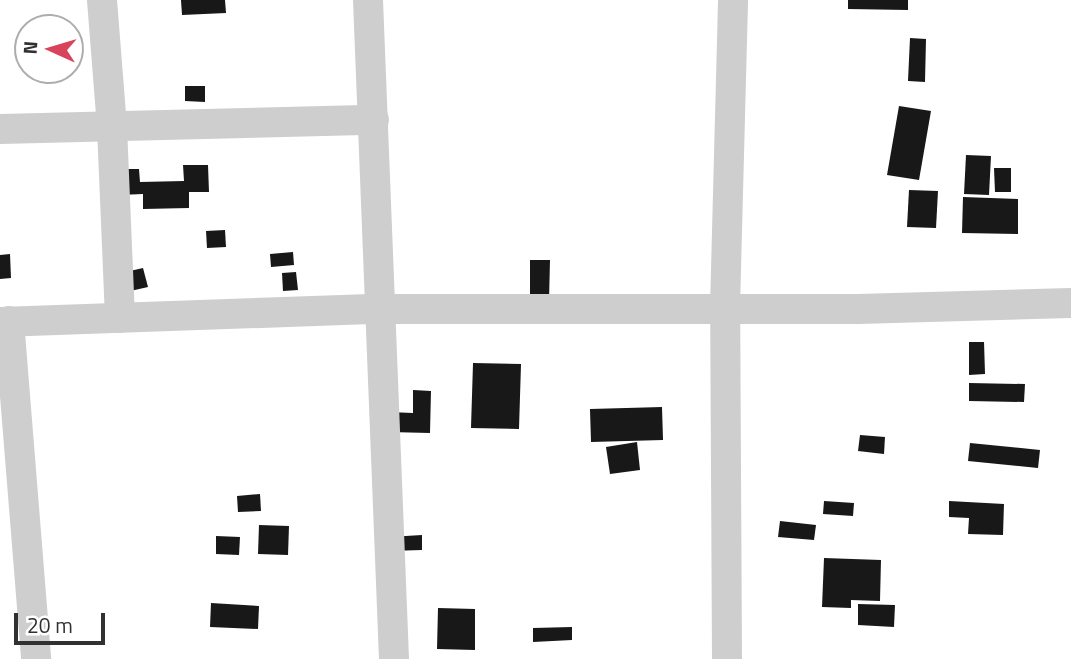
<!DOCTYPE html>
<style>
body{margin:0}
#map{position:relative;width:1071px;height:659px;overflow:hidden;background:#fff;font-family:"Titillium Web",sans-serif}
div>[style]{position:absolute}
.building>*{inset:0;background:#181818}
.street>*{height:30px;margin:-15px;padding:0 15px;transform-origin:15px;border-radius:15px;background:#cecece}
span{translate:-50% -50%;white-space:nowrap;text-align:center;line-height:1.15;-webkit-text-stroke:7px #fff;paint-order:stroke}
.north{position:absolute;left:14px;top:14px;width:70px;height:70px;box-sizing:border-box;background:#fff;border:2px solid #adadad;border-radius:50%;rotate:274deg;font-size:19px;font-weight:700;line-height:28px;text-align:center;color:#313131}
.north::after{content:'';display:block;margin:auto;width:24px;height:32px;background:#d8445b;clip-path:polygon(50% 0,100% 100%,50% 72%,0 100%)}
.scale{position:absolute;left:14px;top:613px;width:91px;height:32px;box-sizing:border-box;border:4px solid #313131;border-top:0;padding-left:9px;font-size:21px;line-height:24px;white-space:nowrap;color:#313131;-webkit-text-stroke:5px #fff;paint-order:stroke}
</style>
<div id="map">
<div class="building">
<div style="clip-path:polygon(181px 0,225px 0,226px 13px,182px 15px)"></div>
<div style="clip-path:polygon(848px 0,908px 0,908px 10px,848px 9px)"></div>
<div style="clip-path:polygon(910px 38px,926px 39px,925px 82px,908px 81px)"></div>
<div style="clip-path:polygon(185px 86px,205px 86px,205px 102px,185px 101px)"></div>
<div style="clip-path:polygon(899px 106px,931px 111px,919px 180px,887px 175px)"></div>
<div style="clip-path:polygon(966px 155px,991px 156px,989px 195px,964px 194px)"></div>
<div style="clip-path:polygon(183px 165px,208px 165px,209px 192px,189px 192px,189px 208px,143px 209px,143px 194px,120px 195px,119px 169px,139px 169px,140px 182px,184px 181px)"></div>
<div style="clip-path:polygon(994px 168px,1011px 168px,1011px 192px,995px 192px)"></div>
<div style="clip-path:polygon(909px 190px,938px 191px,936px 228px,907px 227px)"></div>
<div style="clip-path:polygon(963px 197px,1018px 199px,1018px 234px,962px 233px)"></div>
<div style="clip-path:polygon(225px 230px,226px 247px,207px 248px,206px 231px)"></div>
<div style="clip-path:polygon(293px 252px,294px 265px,271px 267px,270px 254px)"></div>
<div style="clip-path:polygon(10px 254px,11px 278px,0 279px,0 255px)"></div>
<div style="clip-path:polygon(530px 260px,550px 260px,549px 301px,530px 300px)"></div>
<div style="clip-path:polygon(143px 268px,148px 287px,126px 292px,121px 273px)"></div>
<div style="clip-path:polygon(296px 272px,298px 290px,283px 291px,282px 273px)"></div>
<div style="clip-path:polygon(969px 342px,984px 342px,985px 374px,969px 375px)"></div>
<div style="clip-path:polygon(473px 363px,521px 364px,519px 429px,471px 428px)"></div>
<div style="clip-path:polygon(969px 383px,1025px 384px,1024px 402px,969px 401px)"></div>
<div style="clip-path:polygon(413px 390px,431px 391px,430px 433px,389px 432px,389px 412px,413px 413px)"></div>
<div style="clip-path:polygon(662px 407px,663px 440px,591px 442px,590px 409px)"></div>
<div style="clip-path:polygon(860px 435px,885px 437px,884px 454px,858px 451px)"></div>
<div style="clip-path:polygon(637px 442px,640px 470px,610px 474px,606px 447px)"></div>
<div style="clip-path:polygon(970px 443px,1040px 450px,1038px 468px,968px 461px)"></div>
<div style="clip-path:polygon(260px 494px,261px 511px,238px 512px,237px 496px)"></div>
<div style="clip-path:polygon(824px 501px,854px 503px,853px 516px,823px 514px)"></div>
<div style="clip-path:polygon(949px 501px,1004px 504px,1003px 535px,968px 534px,969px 518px,949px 517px)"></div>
<div style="clip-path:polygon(780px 521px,816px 525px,814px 540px,778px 537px)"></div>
<div style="clip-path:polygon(259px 525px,289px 526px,288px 555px,258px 554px)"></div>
<div style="clip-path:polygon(422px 535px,422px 550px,390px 551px,389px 537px)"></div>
<div style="clip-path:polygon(216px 536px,240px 537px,239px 555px,216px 554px)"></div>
<div style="clip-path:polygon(824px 558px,881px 560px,880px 601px,851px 600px,851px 608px,822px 607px)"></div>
<div style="clip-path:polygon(211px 603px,259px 606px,258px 629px,210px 627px)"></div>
<div style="clip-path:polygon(858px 604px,895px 605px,894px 627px,858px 625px)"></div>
<div style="clip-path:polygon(438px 608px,475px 609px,475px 650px,437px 649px)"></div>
<div style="clip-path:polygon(572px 627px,572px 640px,533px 642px,533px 628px)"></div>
</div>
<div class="street">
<div style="left:102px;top:0;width:127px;rotate:85.5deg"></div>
<div style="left:112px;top:127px;width:191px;rotate:87.6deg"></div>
<div style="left:368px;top:0;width:660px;rotate:87.74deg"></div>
<div style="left:0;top:129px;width:374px;rotate:-1.4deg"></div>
<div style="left:9px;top:321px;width:339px;rotate:85.4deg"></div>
<div style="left:0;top:322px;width:378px;rotate:-2deg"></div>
<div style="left:378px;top:309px;width:480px"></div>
<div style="left:858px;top:309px;width:213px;rotate:-1.6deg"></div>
<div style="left:727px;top:659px;width:351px;rotate:-90.3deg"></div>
<div style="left:725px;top:308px;width:308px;rotate:-88.5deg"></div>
</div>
<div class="north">N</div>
<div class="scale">20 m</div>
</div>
